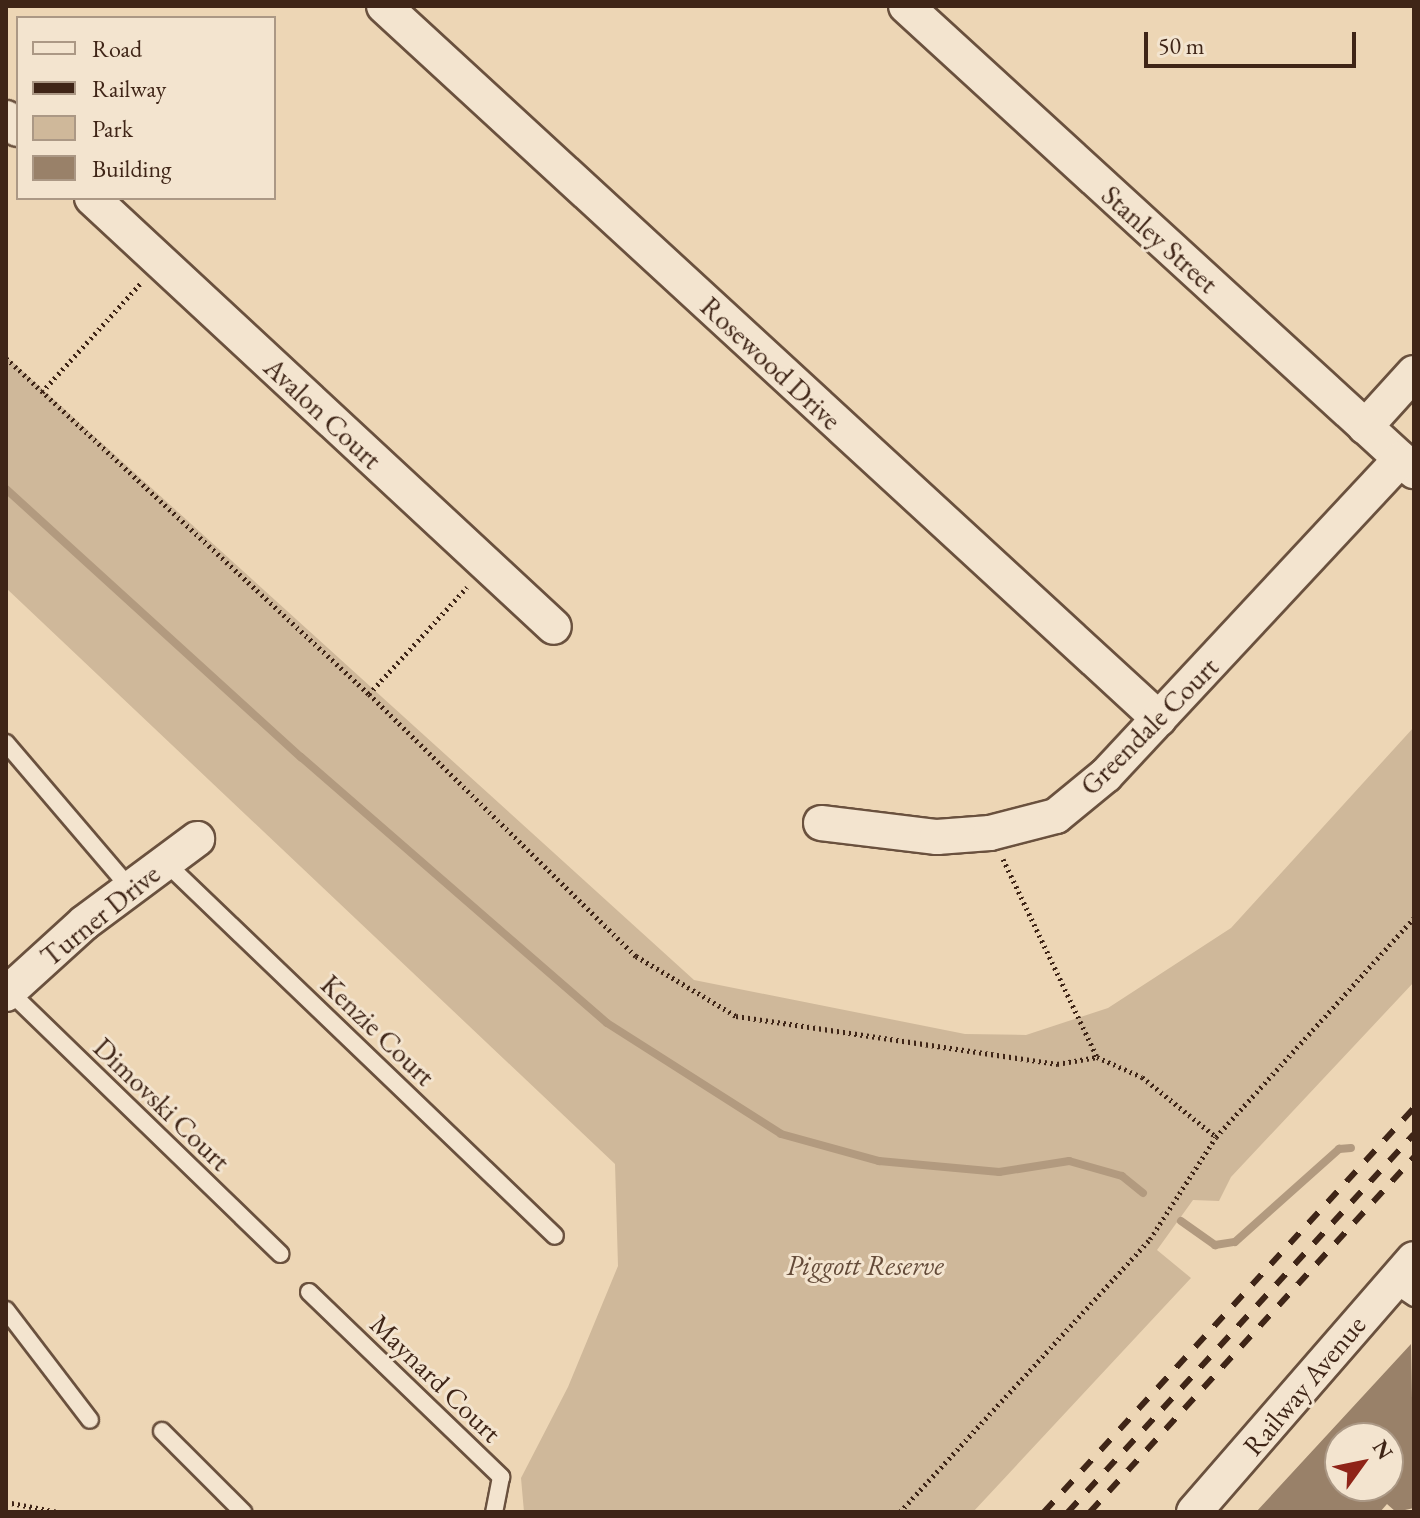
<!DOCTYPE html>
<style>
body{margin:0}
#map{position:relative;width:1420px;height:1518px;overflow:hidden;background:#edd6b5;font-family:"EB Garamond",serif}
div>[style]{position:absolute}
.green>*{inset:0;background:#cfb89a}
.stream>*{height:8px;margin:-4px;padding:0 4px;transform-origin:4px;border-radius:4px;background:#b29a7f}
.building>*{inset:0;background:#998169}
.path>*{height:5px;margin-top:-2.5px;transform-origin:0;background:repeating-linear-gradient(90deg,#3f2517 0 2px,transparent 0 6px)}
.roads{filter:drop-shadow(2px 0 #6a513e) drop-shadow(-2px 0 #6a513e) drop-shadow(0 2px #6a513e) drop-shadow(0 -2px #6a513e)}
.lane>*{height:16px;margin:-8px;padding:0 8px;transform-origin:8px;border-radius:8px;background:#f3e4cf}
.street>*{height:34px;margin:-17px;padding:0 17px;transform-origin:17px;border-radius:17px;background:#f3e4cf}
.rail>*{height:6px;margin-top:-3px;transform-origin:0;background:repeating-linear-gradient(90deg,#3f2517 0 14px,transparent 0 28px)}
span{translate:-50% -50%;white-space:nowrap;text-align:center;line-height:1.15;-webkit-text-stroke:6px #f3e4cf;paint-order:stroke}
.street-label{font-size:28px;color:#3f2517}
.park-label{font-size:28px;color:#634a38;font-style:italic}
.frame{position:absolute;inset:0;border:8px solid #3f2517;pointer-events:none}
.legend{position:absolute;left:16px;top:16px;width:260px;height:184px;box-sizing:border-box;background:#f3e4cf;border:2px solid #ab9885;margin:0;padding:10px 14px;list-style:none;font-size:24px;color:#3f2517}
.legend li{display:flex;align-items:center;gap:16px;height:40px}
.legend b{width:40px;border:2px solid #ab9885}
.north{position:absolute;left:1324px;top:1422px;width:80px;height:80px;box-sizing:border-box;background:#f3e4cf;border:2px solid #ab9885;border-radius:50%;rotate:57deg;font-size:22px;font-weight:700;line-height:32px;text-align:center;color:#3f2517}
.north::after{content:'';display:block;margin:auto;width:28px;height:36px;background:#8f2418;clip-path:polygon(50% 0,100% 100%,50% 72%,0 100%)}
.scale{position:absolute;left:1144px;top:32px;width:212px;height:36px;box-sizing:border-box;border:4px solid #3f2517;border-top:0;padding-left:10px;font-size:24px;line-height:28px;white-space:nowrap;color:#3f2517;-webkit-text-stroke:6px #f3e4cf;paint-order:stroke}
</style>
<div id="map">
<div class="green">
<div style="clip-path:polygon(6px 356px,694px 980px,965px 1034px,1026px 1035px,1108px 1008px,1231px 928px,1414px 727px,1414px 982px,1231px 1177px,1219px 1201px,1193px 1200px,1157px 1250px,1191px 1278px,973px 1512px,524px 1512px,521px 1478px,568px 1387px,618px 1266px,615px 1164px,6px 588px)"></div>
</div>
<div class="stream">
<div style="left:6px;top:489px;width:399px;rotate:42.3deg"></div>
<div style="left:301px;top:757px;width:405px;rotate:41deg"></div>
<div style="left:607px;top:1023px;width:206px;rotate:32.5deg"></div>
<div style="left:781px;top:1134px;width:102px;rotate:15.4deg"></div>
<div style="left:879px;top:1161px;width:121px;rotate:5.2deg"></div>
<div style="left:999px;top:1172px;width:71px;rotate:-8.9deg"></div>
<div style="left:1069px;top:1161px;width:55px;rotate:15.8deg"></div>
<div style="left:1122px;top:1176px;width:27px;rotate:39deg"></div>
<div style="left:1181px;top:1221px;width:42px;rotate:35.2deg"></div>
<div style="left:1215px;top:1245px;width:20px;rotate:-9deg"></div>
<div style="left:1235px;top:1242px;width:140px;rotate:-41.8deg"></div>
<div style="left:1339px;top:1149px;width:12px;rotate:-5deg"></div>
</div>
<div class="building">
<div style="clip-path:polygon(evenodd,1411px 1344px,1414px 1508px,1396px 1512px,1387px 1504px,1380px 1512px,1256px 1512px,1411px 1344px,1340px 1438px,1388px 1438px,1388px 1486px,1340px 1486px,1340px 1438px)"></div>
</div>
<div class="path">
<div style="left:6px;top:358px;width:495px;rotate:42.8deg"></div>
<div style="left:369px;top:694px;width:374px;rotate:44.5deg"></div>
<div style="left:636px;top:956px;width:117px;rotate:31deg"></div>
<div style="left:736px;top:1016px;width:325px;rotate:8.5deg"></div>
<div style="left:1057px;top:1064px;width:41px;rotate:-9.9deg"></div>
<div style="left:1097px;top:1057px;width:49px;rotate:24deg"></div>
<div style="left:1142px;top:1077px;width:95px;rotate:39deg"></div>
<div style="left:42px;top:392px;width:147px;rotate:-47.8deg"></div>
<div style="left:369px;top:694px;width:145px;rotate:-47.5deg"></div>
<div style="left:1003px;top:859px;width:219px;rotate:64.6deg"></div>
<div style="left:6px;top:1502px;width:53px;rotate:10.9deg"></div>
<div style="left:900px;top:1512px;width:370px;rotate:-47.5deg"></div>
<div style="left:1150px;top:1239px;width:121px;rotate:-57.1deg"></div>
<div style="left:1216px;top:1137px;width:295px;rotate:-47.9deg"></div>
</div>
<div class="roads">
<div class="lane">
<div style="left:6px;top:743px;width:191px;rotate:49.5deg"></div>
<div style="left:165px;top:862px;width:540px;rotate:43.8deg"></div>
<div style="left:9px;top:991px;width:378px;rotate:44.1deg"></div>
<div style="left:1392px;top:1283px;width:27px;rotate:34deg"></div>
<div style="left:309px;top:1292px;width:267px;rotate:43.9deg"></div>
<div style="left:501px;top:1477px;width:36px;rotate:101deg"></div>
<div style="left:6px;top:1310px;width:138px;rotate:52.6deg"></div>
<div style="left:162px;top:1431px;width:115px;rotate:45deg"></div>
</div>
<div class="street">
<div style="left:384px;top:6px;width:1053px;rotate:42.61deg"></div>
<div style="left:906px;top:6px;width:689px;rotate:42.47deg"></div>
<div style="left:6px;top:118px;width:16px;rotate:43deg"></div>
<div style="left:92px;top:198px;width:630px;rotate:42.88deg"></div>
<div style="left:1365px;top:427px;width:73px;rotate:-47.8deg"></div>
<div style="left:821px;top:823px;width:117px;rotate:6.9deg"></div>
<div style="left:937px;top:837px;width:53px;rotate:-4.3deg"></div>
<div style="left:990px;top:833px;width:68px;rotate:-14.4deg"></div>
<div style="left:1056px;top:816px;width:65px;rotate:-39.4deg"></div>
<div style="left:1106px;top:775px;width:432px;rotate:-47deg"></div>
<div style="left:6px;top:994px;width:105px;rotate:-42.3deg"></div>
<div style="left:84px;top:923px;width:141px;rotate:-36.6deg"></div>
<div style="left:1194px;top:1512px;width:335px;rotate:-49deg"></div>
</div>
</div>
<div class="rail">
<div style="left:1044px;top:1512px;width:548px;rotate:-47.52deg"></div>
<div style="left:1068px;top:1512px;width:512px;rotate:-47.53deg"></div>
<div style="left:1090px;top:1512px;width:481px;rotate:-47.6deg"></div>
</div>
<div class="street-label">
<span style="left:1160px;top:239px;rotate:42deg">Stanley Street</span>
<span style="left:771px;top:363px;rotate:43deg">Rosewood Drive</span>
<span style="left:323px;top:413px;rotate:43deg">Avalon Court</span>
<span style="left:1149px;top:726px;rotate:-45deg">Greendale Court</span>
<span style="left:100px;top:915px;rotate:-39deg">Turner Drive</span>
<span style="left:378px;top:1030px;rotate:44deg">Kenzie Court</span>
<span style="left:162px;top:1104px;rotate:44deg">Dimovski Court</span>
<span style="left:436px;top:1378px;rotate:44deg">Maynard Court</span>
<span style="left:1304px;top:1385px;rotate:-50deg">Railway Avenue</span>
</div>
<div class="park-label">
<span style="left:865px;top:1265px">Piggott Reserve</span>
</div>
<div class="frame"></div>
<ul class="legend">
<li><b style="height:10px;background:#f3e4cf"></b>Road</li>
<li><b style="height:10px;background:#3f2517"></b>Railway</li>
<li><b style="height:22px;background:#cfb89a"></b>Park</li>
<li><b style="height:22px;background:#998169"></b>Building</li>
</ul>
<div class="north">N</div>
<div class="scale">50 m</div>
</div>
